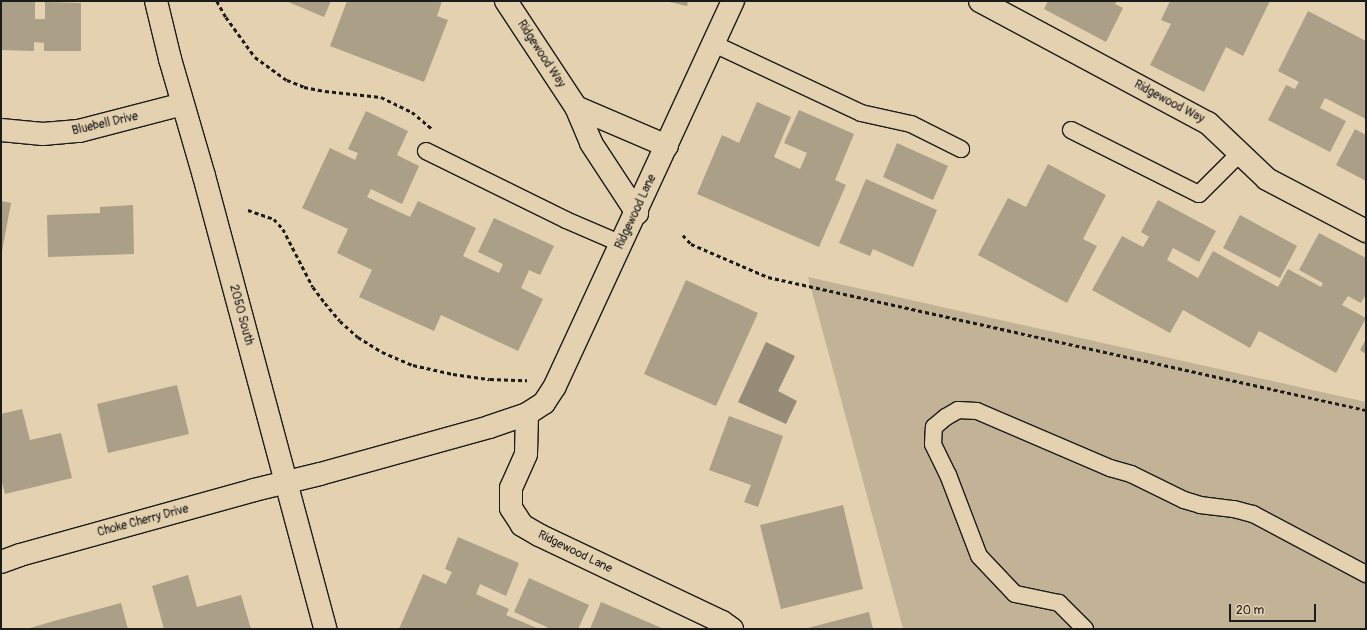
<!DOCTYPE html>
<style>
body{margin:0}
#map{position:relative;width:1367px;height:630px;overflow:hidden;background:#e3d1af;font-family:Pangolin,sans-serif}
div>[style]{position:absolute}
.green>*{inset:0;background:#c2b397}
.water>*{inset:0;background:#968c77}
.building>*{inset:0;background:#ac9f87}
.path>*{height:2.5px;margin-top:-1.25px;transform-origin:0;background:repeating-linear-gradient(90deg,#1c1c1c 0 4px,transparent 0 7px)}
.roads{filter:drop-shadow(1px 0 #1c1c1c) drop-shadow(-1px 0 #1c1c1c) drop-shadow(0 1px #1c1c1c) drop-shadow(0 -1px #1c1c1c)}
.lane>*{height:16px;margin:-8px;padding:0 8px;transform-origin:8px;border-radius:8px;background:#e3d1af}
.street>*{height:22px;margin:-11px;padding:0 11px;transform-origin:11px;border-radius:11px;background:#e3d1af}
span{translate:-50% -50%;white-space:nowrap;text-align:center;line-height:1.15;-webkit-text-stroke:3px #e3d1af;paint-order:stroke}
.street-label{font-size:12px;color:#1c1c1c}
.frame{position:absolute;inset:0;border:2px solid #1c1c1c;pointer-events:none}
.scale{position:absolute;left:1229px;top:604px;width:87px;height:18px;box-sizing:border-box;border:2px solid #1c1c1c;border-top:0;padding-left:5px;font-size:12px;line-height:14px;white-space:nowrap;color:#1c1c1c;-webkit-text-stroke:3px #e3d1af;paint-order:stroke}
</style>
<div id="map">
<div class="green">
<div style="clip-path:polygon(808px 277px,1366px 402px,1366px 629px,903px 629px)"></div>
</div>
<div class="water">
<div style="clip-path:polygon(766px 342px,795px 356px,778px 391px,797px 401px,786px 424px,738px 402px)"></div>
</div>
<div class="building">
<div style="clip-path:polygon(286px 1px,331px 1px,324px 17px)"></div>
<div style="clip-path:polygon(347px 1px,442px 1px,437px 16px,448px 20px,424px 82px,330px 46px)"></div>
<div style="clip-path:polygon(665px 1px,688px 1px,687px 6px)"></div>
<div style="clip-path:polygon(1048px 1px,1117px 1px,1115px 4px,1123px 8px,1106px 42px,1044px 9px)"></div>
<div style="clip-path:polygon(1170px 1px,1270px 1px,1243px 56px,1226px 47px,1204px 92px,1150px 65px,1171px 24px,1161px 20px)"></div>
<div style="clip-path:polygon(1px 2px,35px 2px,35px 19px,45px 19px,45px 2px,81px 3px,81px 51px,44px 51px,44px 43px,34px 42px,34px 51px,1px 50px)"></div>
<div style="clip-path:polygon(1308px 11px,1366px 41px,1366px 119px,1325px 98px,1320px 108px,1346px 121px,1330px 152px,1268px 120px,1286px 85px,1295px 89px,1299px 82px,1278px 71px)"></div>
<div style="clip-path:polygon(757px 102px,791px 117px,774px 157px,800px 169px,807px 153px,784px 143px,799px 110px,854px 134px,835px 180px,846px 185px,819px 247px,697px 194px,722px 135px,739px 143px)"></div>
<div style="clip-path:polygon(366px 111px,408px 131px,397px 155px,419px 166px,402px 204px,371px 189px,367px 197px,410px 217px,418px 201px,476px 228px,463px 256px,499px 273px,503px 264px,478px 252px,494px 218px,554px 246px,540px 275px,529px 270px,521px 288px,543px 299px,518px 351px,441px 315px,434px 331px,359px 297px,372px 270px,337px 253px,348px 229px,302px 208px,330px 148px,355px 160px,358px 153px,348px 149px)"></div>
<div style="clip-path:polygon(1355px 129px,1366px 135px,1366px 181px,1336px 165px)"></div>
<div style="clip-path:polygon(897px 143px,948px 166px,933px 200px,883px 177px)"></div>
<div style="clip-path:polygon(1048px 164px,1106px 195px,1083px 239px,1097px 246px,1067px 303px,978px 255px,1008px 198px,1026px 207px)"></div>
<div style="clip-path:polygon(866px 179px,937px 210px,913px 267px,873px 249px,870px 256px,839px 243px)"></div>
<div style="clip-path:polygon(1158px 200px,1216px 231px,1199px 262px,1173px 248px,1167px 260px,1198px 278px,1213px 251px,1278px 287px,1288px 269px,1321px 287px,1323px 283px,1299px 270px,1319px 233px,1366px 258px,1366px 294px,1361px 303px,1348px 296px,1342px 305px,1366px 318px,1336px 373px,1259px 331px,1250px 348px,1183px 310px,1170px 333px,1092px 290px,1122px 236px,1143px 247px,1149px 237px,1141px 232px)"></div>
<div style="clip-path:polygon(1px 201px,11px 203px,2px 251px,1px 251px)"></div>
<div style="clip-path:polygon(133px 205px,134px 254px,48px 257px,47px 215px,100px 213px,100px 207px)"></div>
<div style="clip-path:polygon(1240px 215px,1297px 246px,1280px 278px,1223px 248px)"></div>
<div style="clip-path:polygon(686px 280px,758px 313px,716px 406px,644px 374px)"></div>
<div style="clip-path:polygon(1366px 339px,1366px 354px,1360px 350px)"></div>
<div style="clip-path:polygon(177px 385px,189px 434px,108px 453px,97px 404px)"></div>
<div style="clip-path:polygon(22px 409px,30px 440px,61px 433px,72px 478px,5px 494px,1px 479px,1px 414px)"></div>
<div style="clip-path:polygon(729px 416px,783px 436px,758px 507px,744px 502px,751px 485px,709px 470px)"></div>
<div style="clip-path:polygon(843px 505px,863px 589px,781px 609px,760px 525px)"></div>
<div style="clip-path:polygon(458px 537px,519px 563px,506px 596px,480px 584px,476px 594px,509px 609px,506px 615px,539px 629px,399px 629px,423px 574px,446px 584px,452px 572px,445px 569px)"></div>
<div style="clip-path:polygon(188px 575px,197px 607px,241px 595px,251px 629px,164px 629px,152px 586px)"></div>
<div style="clip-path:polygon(529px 578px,589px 605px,578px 629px,551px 629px,514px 612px)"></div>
<div style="clip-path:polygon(601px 602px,664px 629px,590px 629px)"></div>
<div style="clip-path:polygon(121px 603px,128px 629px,27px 629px,54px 621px)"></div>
<div style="clip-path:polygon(869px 612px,873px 629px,808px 629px,808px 628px)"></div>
</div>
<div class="path">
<div style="left:217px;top:1px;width:18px;rotate:61deg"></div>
<div style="left:226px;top:17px;width:49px;rotate:54.1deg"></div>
<div style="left:255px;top:57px;width:39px;rotate:36deg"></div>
<div style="left:287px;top:80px;width:18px;rotate:22deg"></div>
<div style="left:304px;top:87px;width:21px;rotate:11deg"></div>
<div style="left:325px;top:91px;width:56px;rotate:6.1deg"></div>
<div style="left:381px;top:97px;width:34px;rotate:26deg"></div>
<div style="left:412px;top:112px;width:26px;rotate:40deg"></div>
<div style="left:248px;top:210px;width:28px;rotate:19deg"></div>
<div style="left:274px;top:219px;width:13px;rotate:48deg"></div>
<div style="left:283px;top:229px;width:65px;rotate:62.7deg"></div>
<div style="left:313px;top:287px;width:20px;rotate:53deg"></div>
<div style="left:325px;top:303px;width:23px;rotate:50deg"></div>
<div style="left:340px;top:321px;width:24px;rotate:42deg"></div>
<div style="left:358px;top:337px;width:28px;rotate:32deg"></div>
<div style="left:382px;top:352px;width:34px;rotate:23deg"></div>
<div style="left:413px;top:365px;width:41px;rotate:12.7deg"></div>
<div style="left:453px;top:374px;width:37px;rotate:8deg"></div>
<div style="left:490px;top:379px;width:37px;rotate:2deg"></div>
<div style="left:683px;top:235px;width:12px;rotate:48deg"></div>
<div style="left:691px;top:244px;width:84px;rotate:23.2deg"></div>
<div style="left:768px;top:277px;width:613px;rotate:12.54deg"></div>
</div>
<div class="roads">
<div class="lane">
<div style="left:714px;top:44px;width:162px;rotate:25.1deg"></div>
<div style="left:861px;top:113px;width:51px;rotate:12.4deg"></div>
<div style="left:911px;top:124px;width:56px;rotate:26.6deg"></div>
<div style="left:1071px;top:130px;width:143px;rotate:26.6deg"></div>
<div style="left:1199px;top:194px;width:58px;rotate:-45deg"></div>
<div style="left:426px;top:151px;width:156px;rotate:26.2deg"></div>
<div style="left:566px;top:220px;width:61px;rotate:23.2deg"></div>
<div style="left:1085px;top:629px;width:37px;rotate:-135deg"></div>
<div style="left:1059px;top:603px;width:45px;rotate:-168.4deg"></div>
<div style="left:1015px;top:594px;width:52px;rotate:-133.5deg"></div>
<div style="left:979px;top:556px;width:87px;rotate:-110.9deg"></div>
<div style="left:948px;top:475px;width:34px;rotate:-116deg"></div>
<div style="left:933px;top:444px;width:17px;rotate:-87deg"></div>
<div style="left:934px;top:427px;width:16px;rotate:-40deg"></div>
<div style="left:946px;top:417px;width:14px;rotate:-30deg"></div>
<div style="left:958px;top:410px;width:19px;rotate:3deg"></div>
<div style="left:977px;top:411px;width:145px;rotate:23.2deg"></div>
<div style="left:1110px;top:468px;width:22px;rotate:16deg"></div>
<div style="left:1131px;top:474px;width:59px;rotate:26.1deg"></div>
<div style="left:1184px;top:500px;width:17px;rotate:17deg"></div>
<div style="left:1200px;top:505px;width:34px;rotate:7deg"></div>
<div style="left:1234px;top:509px;width:20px;rotate:15deg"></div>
<div style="left:1253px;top:514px;width:128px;rotate:28deg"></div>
</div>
<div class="street">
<div style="left:156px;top:1px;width:60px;rotate:76.4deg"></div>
<div style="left:170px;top:59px;width:122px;rotate:73.8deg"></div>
<div style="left:204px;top:176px;width:469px;rotate:75deg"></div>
<div style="left:506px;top:1px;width:127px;rotate:56.6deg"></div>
<div style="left:576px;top:107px;width:39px;rotate:67deg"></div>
<div style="left:591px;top:143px;width:84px;rotate:56.7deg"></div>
<div style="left:980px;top:1px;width:259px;rotate:28.2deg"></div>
<div style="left:1208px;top:123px;width:81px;rotate:43.5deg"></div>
<div style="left:1267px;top:179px;width:112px;rotate:27.7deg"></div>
<div style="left:576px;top:107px;width:99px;rotate:23.2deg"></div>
<div style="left:1px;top:130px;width:42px;rotate:5.4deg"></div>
<div style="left:43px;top:134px;width:36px;rotate:-5deg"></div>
<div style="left:79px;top:131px;width:107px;rotate:-14.6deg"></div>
<div style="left:1px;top:562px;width:20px;rotate:-20deg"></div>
<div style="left:20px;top:555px;width:243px;rotate:-15.5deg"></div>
<div style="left:254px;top:490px;width:68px;rotate:-13.6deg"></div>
<div style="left:320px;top:474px;width:175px;rotate:-15.5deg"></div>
<div style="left:489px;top:427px;width:40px;rotate:-18.9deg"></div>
<div style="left:732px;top:629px;width:12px;rotate:-145deg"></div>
<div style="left:722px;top:622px;width:203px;rotate:-154.6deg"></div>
<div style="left:539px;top:535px;width:20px;rotate:-150deg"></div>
<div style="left:522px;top:525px;width:20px;rotate:-123deg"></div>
<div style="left:511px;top:508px;width:20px;rotate:-90deg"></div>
<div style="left:511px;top:488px;width:37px;rotate:-66deg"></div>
<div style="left:526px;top:454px;width:40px;rotate:-88.6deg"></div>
<div style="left:527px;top:414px;width:20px;rotate:-33deg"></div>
<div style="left:544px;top:403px;width:20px;rotate:-57deg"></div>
<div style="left:555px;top:386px;width:424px;rotate:-65.2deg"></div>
</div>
</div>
<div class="street-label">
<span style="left:541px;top:54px;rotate:57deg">Ridgewood Way</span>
<span style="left:1169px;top:102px;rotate:28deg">Ridgewood Way</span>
<span style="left:105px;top:124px;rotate:-13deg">Bluebell Drive</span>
<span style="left:636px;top:212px;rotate:-65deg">Ridgewood Lane</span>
<span style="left:241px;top:315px;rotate:75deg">2050 South</span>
<span style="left:143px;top:521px;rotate:-15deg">Choke Cherry Drive</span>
<span style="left:575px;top:552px;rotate:26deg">Ridgewood Lane</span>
</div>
<div class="frame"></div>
<div class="scale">20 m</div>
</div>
